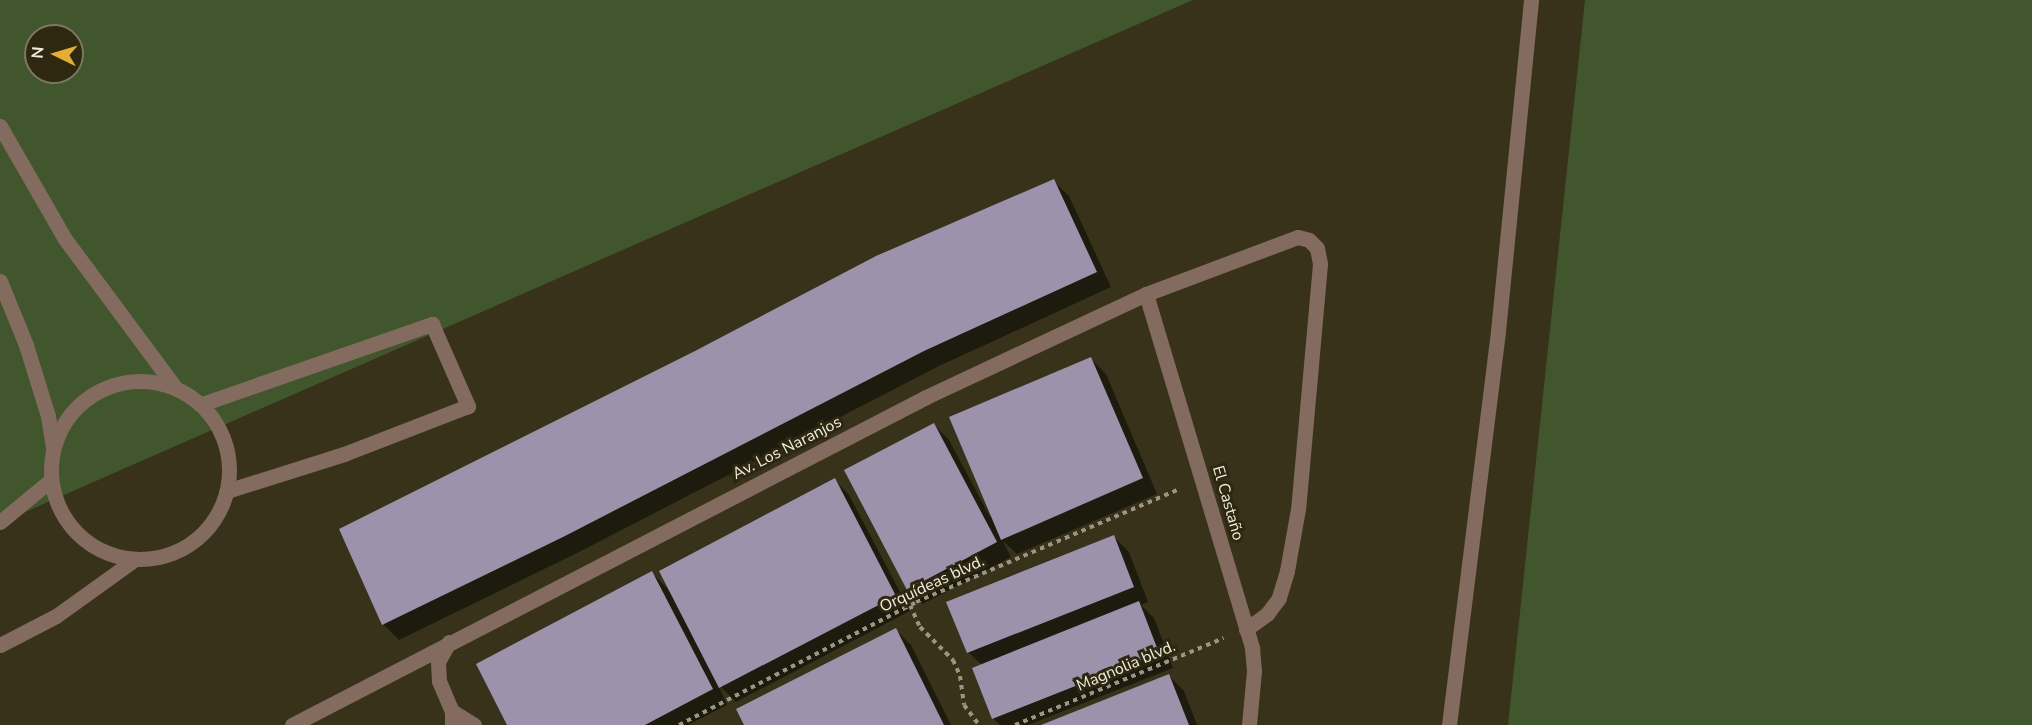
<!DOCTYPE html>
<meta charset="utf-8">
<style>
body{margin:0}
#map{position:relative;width:2032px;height:725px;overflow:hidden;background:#38321b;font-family:"Nunito Sans",sans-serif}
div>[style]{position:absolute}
.green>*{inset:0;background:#41562c}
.shadow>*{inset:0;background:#0007}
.building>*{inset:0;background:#9c92ab}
.path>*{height:4px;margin-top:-2px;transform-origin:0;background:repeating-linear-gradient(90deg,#9b9684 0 4.5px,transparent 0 9px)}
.minor>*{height:15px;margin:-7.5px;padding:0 7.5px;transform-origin:7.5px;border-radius:7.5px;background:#846b5f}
.minor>.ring{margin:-7.5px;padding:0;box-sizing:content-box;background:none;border:15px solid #846b5f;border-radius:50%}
span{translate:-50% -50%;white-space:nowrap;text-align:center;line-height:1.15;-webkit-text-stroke:6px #2e2811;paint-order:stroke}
.street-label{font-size:16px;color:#f0ecde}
.north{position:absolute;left:24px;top:24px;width:60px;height:60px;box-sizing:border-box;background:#2e2811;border:2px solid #7c7663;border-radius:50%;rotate:275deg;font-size:16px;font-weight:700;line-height:24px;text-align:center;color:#f0ecde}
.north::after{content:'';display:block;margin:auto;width:21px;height:27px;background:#e4ad35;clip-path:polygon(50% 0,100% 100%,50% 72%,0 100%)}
</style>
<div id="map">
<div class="green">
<div style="clip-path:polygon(evenodd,0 0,1193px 0,0 523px,0 0,36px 36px,72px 36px,72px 72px,36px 72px,36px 36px)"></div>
<div style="clip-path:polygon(1585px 0,2032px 0,2032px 725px,1508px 725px)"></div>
</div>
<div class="shadow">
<div style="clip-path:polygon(1053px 181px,1069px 196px,1111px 287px,939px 366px,581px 551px,399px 640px,384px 625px,341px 530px)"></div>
<div style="clip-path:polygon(1091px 359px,1106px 374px,1157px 494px,1017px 554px,1003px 541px,1011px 557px,923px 604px,908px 589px,934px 425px,949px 440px,990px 517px)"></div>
<div style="clip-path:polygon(834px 479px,849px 495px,910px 611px,736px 702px,718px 684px,727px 705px,688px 725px,509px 725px,652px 573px,670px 591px)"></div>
<div style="clip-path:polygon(1114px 537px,1129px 552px,1148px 602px,1141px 605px,1154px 618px,1173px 668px,1028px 725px,1000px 725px,993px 718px,982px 665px,968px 652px)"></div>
<div style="clip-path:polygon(896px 630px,911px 645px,951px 725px,745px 725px)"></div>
<div style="clip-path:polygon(1169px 676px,1184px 691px,1197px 725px,1045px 725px)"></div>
</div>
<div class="building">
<div style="clip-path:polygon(1054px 179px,1097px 272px,924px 351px,565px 536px,382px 625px,339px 529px,695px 351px,876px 256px)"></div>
<div style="clip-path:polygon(1091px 357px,1143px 478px,1001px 540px,949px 417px)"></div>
<div style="clip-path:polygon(934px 423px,997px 542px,907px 590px,844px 470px)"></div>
<div style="clip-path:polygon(835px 478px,896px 596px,719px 688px,659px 571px)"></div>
<div style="clip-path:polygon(1114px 535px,1134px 587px,967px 653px,946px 602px)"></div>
<div style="clip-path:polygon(652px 571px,713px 689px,645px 725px,507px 725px,476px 664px)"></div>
<div style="clip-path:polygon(1139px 601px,1159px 653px,992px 719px,972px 668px)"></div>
<div style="clip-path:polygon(896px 628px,944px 725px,744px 725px,736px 709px)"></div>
<div style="clip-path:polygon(1169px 674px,1189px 725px,1041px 725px)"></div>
</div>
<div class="path">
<div style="left:910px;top:605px;width:24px;rotate:66deg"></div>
<div style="left:920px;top:627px;width:47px;rotate:45deg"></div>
<div style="left:953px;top:660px;width:17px;rotate:66deg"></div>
<div style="left:960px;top:676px;width:29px;rotate:82deg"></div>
<div style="left:964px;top:705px;width:25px;rotate:53deg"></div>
<div style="left:679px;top:725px;width:267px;rotate:-27.4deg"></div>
<div style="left:916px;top:602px;width:287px;rotate:-23.2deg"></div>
<div style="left:1015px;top:725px;width:226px;rotate:-22.6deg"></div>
</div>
<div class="minor">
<div style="left:0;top:126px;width:130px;rotate:60.1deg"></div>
<div style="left:65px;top:239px;width:184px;rotate:53.4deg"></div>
<div style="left:0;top:281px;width:69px;rotate:67.9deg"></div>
<div style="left:26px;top:345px;width:74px;rotate:72.8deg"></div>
<div style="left:48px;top:416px;width:31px;rotate:81deg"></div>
<div style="left:1146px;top:294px;width:370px;rotate:73.3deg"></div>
<div style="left:1252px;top:648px;width:23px;rotate:85deg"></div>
<div style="left:1254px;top:671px;width:54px;rotate:95.3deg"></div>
<div class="ring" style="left:51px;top:381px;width:163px;height:163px"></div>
<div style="left:202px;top:404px;width:244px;rotate:-19.2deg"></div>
<div style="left:432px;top:324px;width:90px;rotate:66.3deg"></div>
<div style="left:468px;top:406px;width:133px;rotate:158.8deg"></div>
<div style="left:344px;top:454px;width:123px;rotate:162.5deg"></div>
<div style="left:0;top:522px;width:66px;rotate:-39.5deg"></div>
<div style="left:449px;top:642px;width:23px;rotate:119deg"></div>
<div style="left:438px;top:662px;width:19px;rotate:87deg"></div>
<div style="left:439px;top:681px;width:33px;rotate:67deg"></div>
<div style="left:452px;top:711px;width:14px;rotate:90deg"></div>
<div style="left:0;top:645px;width:63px;rotate:-27.4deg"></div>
<div style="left:56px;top:616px;width:96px;rotate:-35.7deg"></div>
<div style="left:452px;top:711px;width:26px;rotate:32deg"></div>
<div style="left:292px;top:725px;width:714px;rotate:-27.35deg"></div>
<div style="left:926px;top:397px;width:243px;rotate:-25.1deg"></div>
<div style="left:1146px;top:294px;width:162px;rotate:-20.6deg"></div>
<div style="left:1298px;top:237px;width:11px;rotate:15deg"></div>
<div style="left:1309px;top:240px;width:11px;rotate:45deg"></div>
<div style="left:1317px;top:248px;width:16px;rotate:79deg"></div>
<div style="left:1320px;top:264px;width:246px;rotate:95.1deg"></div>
<div style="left:1298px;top:509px;width:63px;rotate:100.1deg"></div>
<div style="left:1287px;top:571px;width:28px;rotate:107deg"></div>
<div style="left:1279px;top:598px;width:20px;rotate:127deg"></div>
<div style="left:1267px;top:614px;width:26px;rotate:144deg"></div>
<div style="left:1449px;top:725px;width:397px;rotate:-82.9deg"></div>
<div style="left:1498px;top:331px;width:333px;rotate:-84.3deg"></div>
</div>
<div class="street-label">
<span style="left:787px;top:448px;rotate:-27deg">Av. Los Naranjos</span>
<span style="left:1228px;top:503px;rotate:74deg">El Castaño</span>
<span style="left:932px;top:584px;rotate:-25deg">Orquídeas blvd.</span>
<span style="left:1126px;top:666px;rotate:-23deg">Magnolia blvd.</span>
</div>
<div class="north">N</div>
</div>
